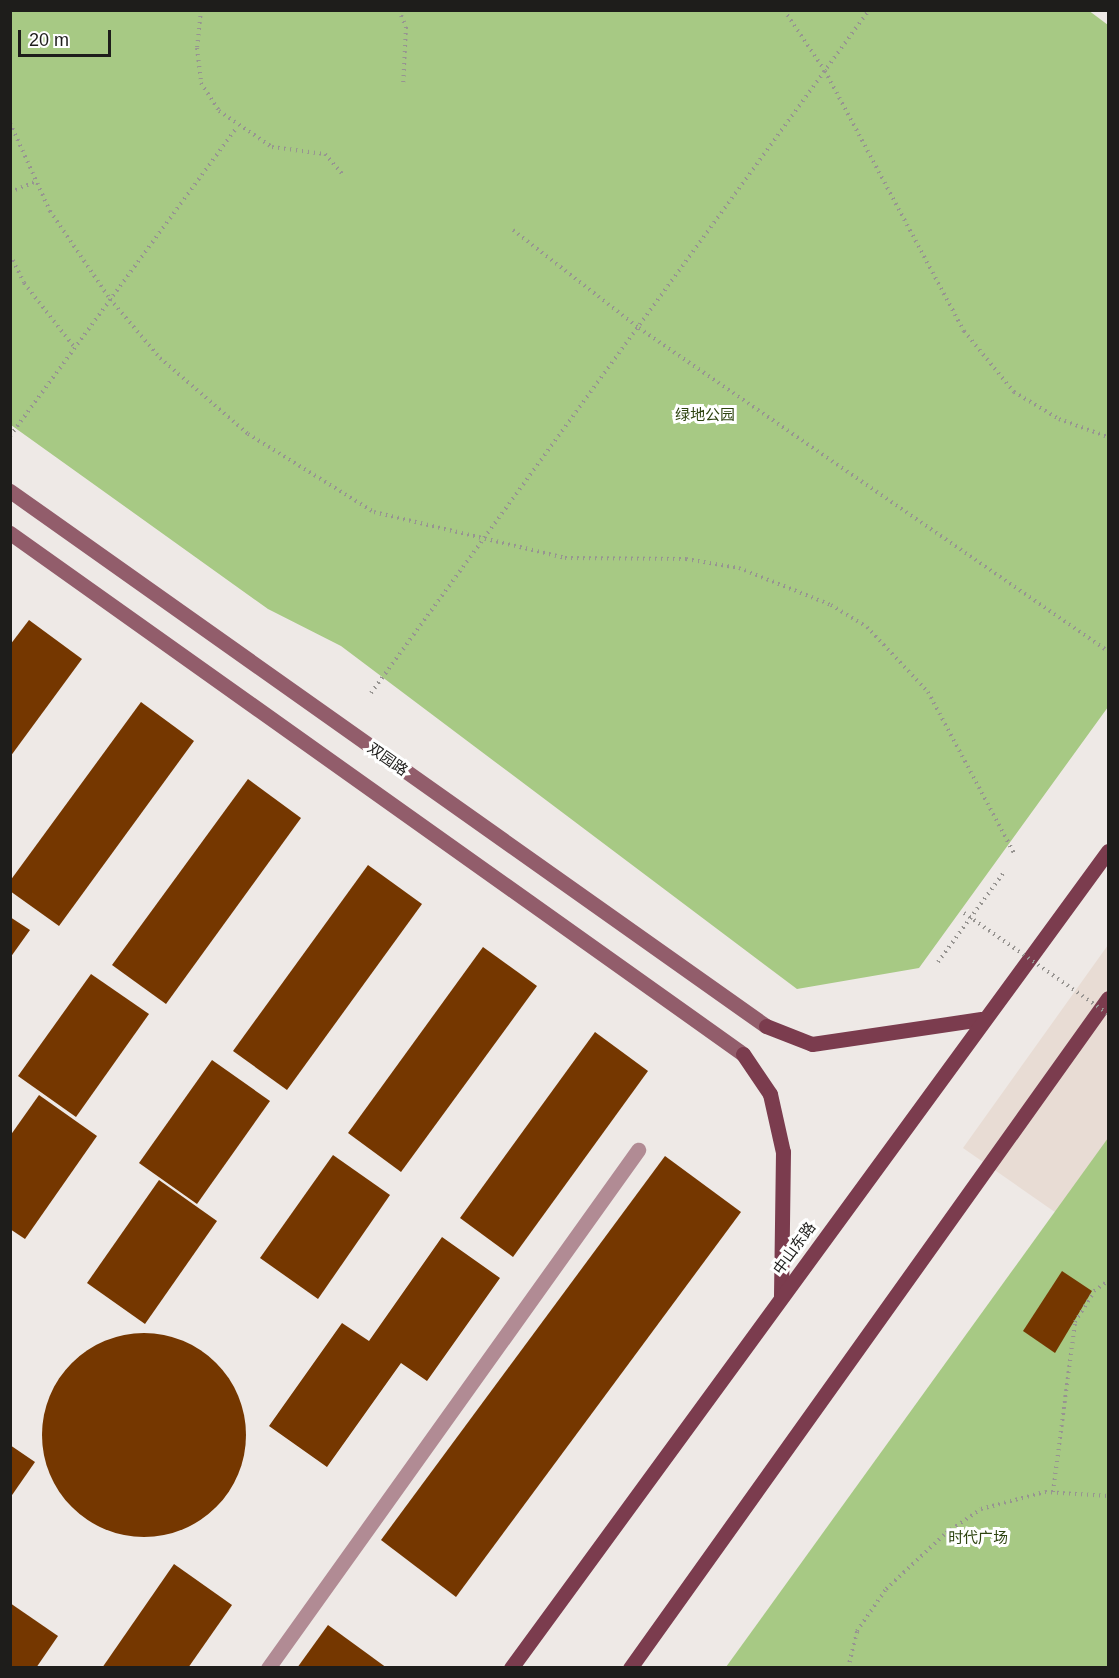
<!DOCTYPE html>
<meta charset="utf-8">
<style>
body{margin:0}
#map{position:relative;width:1119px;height:1678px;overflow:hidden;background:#eee9e6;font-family:Helvetica,"Noto Sans SC",sans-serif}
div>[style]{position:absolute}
.built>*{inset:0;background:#e8dcd4}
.green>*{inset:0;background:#a7c984}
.building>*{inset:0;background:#753700}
.round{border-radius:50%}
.path>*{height:4px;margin-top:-2px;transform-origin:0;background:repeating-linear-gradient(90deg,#979491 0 1.5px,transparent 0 6px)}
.minor>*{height:15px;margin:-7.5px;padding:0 7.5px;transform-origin:7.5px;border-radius:7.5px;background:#b18b94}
.secondary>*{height:15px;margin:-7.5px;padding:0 7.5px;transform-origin:7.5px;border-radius:7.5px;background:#925d6b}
.primary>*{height:15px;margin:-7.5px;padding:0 7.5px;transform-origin:7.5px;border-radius:7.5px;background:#7b3c4e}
.path-bridge>*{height:4px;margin-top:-2px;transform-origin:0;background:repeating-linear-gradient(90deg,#979491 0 1.5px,transparent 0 6px)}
span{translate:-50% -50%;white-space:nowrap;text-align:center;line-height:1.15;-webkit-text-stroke:6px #fff;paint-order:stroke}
.park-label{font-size:15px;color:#2d430f}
.street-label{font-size:15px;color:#1e1d1b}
.frame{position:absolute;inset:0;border:12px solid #1e1d1b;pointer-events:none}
.scale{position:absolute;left:18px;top:30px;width:93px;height:27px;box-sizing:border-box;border:3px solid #1e1d1b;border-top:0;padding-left:8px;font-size:18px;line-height:21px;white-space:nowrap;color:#1e1d1b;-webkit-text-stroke:4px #fff;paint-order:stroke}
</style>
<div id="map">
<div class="built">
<div style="clip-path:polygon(1108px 945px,1108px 1249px,963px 1148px)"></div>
</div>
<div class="green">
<div style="clip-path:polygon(1088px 10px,1108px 25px,1108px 707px,919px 968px,797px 989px,341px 646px,268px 609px,11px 425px,11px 11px)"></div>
<div style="clip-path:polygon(1108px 1138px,1108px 1667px,726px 1667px)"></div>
</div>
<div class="building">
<div style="clip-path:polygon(29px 620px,82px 659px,10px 757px,10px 645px)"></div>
<div style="clip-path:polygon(141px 702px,194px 741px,59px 926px,10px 891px,10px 881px)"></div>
<div style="clip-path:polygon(248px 779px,301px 818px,166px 1004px,112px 965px)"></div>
<div style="clip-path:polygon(368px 865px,422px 904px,287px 1090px,233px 1051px)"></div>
<div style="clip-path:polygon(10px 917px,30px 930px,10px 958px)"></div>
<div style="clip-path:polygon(483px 947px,537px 986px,401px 1172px,348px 1133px)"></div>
<div style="clip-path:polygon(91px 974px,149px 1014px,76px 1117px,18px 1076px)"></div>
<div style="clip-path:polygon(595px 1032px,648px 1071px,513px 1257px,460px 1218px)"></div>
<div style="clip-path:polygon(212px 1060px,270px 1101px,197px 1204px,139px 1163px)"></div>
<div style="clip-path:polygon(39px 1095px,97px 1136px,25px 1239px,10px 1229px,10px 1136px)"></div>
<div style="clip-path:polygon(333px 1155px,390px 1195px,318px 1299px,260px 1258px)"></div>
<div style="clip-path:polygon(665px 1156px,741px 1212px,456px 1597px,381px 1540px)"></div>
<div style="clip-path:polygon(159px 1180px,217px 1221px,145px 1324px,87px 1283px)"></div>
<div style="clip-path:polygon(442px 1237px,500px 1278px,427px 1381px,401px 1363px,327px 1467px,269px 1426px,342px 1323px,369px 1341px)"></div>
<div style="clip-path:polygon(1062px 1271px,1092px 1291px,1055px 1353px,1023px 1331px)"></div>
<div class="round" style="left:42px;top:1333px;width:204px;height:204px"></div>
<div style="clip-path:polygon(10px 1445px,35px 1462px,10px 1498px)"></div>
<div style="clip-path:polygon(174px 1564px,232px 1605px,188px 1668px,102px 1668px)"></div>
<div style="clip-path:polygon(10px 1603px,58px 1636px,36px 1668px,10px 1668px)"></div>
<div style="clip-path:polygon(328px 1625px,387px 1668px,297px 1668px)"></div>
</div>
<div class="path">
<div style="left:201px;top:10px;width:38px;rotate:96deg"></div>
<div style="left:197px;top:48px;width:35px;rotate:83deg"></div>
<div style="left:201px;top:83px;width:33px;rotate:57deg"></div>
<div style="left:219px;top:111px;width:64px;rotate:34.2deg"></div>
<div style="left:272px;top:147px;width:53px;rotate:7.5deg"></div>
<div style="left:325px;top:154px;width:29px;rotate:49deg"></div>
<div style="left:399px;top:10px;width:18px;rotate:68deg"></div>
<div style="left:406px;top:27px;width:59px;rotate:92.9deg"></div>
<div style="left:784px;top:10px;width:73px;rotate:56.1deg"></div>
<div style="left:825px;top:71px;width:295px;rotate:61.9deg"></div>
<div style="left:964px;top:331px;width:79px;rotate:50.7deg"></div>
<div style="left:1014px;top:392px;width:52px;rotate:31deg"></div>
<div style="left:1059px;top:419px;width:52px;rotate:20.2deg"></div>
<div style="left:10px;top:123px;width:97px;rotate:65.6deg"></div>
<div style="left:50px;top:211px;width:107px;rotate:55.7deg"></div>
<div style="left:110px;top:299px;width:77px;rotate:49.7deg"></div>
<div style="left:160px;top:358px;width:116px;rotate:40.8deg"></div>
<div style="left:248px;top:434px;width:148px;rotate:31.8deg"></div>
<div style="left:374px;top:512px;width:196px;rotate:13.5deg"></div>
<div style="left:565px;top:558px;width:121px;rotate:0.5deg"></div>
<div style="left:686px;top:559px;width:54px;rotate:9.6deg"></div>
<div style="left:739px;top:568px;width:99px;rotate:21.9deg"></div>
<div style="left:831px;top:605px;width:42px;rotate:31.4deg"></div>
<div style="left:867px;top:627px;width:89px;rotate:46.8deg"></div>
<div style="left:928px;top:692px;width:185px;rotate:61.9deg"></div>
<div style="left:10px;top:192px;width:29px;rotate:-22deg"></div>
<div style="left:513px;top:230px;width:160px;rotate:37.9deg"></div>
<div style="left:639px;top:328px;width:569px;rotate:34.56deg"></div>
<div style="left:10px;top:255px;width:31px;rotate:63deg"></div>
<div style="left:24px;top:283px;width:83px;rotate:51.9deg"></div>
<div style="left:10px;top:436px;width:383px;rotate:-53.7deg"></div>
<div style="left:371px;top:693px;width:845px;rotate:-53.9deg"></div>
<div style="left:938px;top:962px;width:112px;rotate:-53.7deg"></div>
<div style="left:1053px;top:1492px;width:171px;rotate:-82.6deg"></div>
<div style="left:1075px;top:1322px;width:36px;rotate:-58deg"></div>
<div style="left:1094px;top:1291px;width:17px;rotate:-36deg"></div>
<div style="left:848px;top:1668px;width:38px;rotate:-76deg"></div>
<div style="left:857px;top:1631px;width:51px;rotate:-55.4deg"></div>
<div style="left:886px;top:1589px;width:82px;rotate:-43deg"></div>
<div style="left:946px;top:1533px;width:42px;rotate:-34.4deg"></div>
<div style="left:981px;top:1509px;width:66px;rotate:-14.9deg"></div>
<div style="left:1045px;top:1492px;width:63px;rotate:3.6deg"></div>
</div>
<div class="minor">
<div style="left:268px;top:1668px;width:637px;rotate:-54.46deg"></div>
</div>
<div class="secondary">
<div style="left:10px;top:491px;width:926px;rotate:35.29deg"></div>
<div style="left:10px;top:533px;width:899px;rotate:35.4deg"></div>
</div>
<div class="primary">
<div style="left:766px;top:1026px;width:49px;rotate:21.4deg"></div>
<div style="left:812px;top:1044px;width:171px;rotate:-8.4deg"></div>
<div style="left:743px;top:1054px;width:48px;rotate:56deg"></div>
<div style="left:770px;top:1094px;width:59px;rotate:77.4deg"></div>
<div style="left:783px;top:1152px;width:146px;rotate:90.8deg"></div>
<div style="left:511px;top:1668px;width:1012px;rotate:-53.84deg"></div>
<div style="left:630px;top:1668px;width:823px;rotate:-54.49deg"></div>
</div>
<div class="path-bridge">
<div style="left:964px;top:913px;width:176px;rotate:35deg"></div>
</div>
<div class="park-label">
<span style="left:705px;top:415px">绿地公园</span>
<span style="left:978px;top:1538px">时代广场</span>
</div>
<div class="street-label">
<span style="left:388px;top:759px;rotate:35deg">双园路</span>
<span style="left:794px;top:1248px;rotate:-54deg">中山东路</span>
</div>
<div class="frame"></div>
<div class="scale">20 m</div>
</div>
